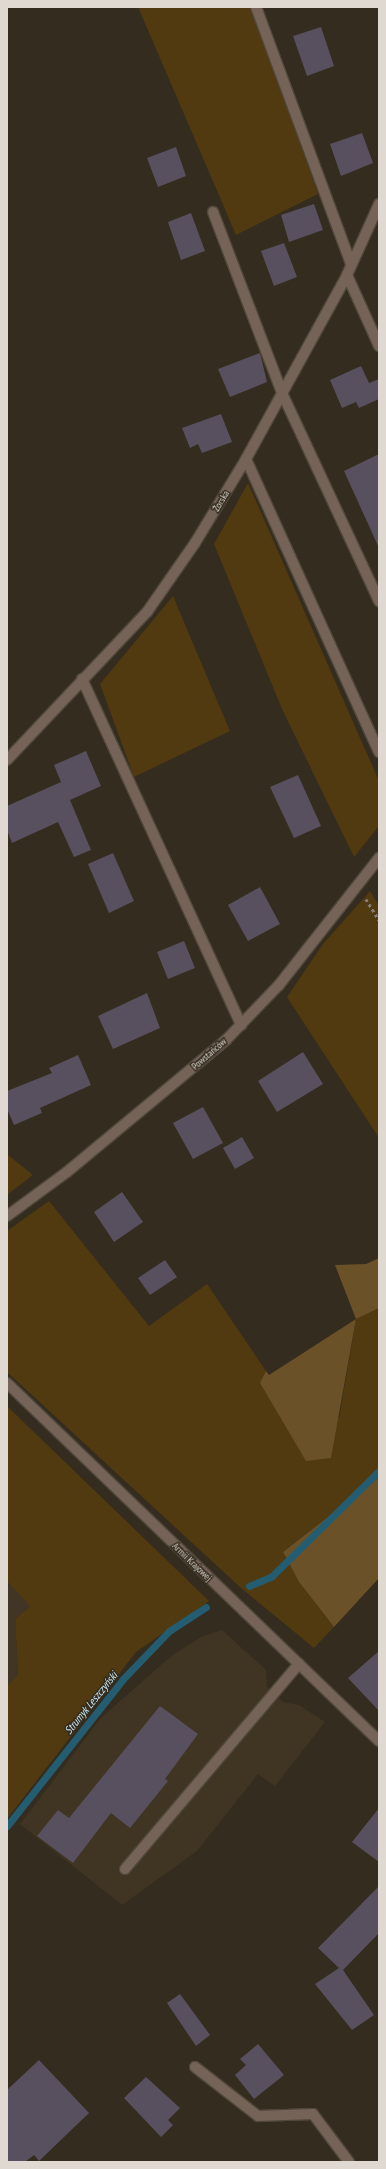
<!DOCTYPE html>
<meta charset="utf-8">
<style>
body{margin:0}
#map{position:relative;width:386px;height:2169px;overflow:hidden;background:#342c1e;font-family:"PT Sans Narrow",sans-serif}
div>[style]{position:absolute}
.commercial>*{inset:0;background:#413626}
.built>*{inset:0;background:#403422}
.green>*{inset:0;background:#513910}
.forest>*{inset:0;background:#6a5127}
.stream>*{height:7px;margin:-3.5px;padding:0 3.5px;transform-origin:3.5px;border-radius:3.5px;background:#245d71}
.building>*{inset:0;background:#58505e}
.path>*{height:2.5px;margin-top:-1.25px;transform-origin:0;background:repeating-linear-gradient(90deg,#847d71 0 3px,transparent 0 6px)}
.roads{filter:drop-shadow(1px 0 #4f483b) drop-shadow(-1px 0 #4f483b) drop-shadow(0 1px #4f483b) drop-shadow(0 -1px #4f483b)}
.minor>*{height:10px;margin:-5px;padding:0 5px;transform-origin:5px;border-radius:5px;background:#766357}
span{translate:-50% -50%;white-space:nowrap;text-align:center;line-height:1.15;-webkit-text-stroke:3px #342c1e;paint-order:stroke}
.street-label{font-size:10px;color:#dfd9d1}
.water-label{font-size:11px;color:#c7e8f6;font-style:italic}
.frame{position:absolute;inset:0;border:8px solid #dfd9d1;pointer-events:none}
</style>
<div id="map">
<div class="commercial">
<div style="clip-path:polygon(7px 1567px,38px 1599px,15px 1619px,18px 1675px,7px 1686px)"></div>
</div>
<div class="built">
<div style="clip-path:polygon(222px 1630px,266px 1670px,267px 1687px,283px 1702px,299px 1705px,325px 1722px,275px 1786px,258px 1774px,197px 1851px,122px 1905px,20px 1824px,101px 1718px,171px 1656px,201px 1637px)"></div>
</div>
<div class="green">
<div style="clip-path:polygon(138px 7px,251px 7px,318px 194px,236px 235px)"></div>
<div style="clip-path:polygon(248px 483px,379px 781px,379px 826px,354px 857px,282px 709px,214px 544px)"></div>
<div style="clip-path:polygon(173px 596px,230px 731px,134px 777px,100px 684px)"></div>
<div style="clip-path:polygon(370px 891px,379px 906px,379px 1138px,287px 997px,323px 944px)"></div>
<div style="clip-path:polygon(7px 1154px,33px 1175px,7px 1195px)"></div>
<div style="clip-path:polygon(49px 1201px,149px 1326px,207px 1284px,266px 1371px,260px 1384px,339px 1418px,356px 1319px,379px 1308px,379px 1477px,283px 1552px,299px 1582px,334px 1627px,314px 1648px,241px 1588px,7px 1372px,7px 1231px)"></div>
<div style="clip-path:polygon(7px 1406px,209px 1601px,136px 1652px,7px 1819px,7px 1686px,18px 1675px,15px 1619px,30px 1606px,7px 1581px)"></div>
</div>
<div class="forest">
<div style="clip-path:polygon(379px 1258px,379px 1308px,356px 1319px,331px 1458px,306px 1461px,260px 1383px,266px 1371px,269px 1375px,356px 1319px,335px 1265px,366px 1264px)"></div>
<div style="clip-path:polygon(379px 1477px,379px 1578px,334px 1627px,299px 1582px,283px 1552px)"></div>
</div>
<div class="stream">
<div style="left:249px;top:1586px;width:25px;rotate:-23deg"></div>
<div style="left:272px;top:1576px;width:150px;rotate:-44.5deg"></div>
<div style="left:7px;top:1826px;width:187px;rotate:-51.7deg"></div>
<div style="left:123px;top:1679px;width:66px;rotate:-46.2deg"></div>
<div style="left:169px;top:1631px;width:44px;rotate:-33deg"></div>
</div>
<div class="building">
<div style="clip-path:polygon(321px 27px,334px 66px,307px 76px,293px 36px)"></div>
<div style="clip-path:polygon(362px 133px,373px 163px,341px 176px,330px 144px)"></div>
<div style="clip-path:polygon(176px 147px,186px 176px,158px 187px,147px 158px)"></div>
<div style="clip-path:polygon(314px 204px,323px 230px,289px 242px,281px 215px)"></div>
<div style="clip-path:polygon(191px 213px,205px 251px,181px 260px,168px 222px)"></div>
<div style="clip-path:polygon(284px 243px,297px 277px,274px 286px,261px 251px)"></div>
<div style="clip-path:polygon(260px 353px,267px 382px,230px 397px,218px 369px)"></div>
<div style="clip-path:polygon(361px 366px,369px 383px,379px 379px,379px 399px,359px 408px,356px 402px,342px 408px,330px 380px)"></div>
<div style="clip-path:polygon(221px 414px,232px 442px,202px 453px,198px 444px,190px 448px,182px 428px)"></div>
<div style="clip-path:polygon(379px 454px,379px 548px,344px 471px)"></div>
<div style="clip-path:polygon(86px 751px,101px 786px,70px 800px,91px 850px,74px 857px,58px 822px,12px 843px,7px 830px,7px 806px,61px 782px,54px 765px)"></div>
<div style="clip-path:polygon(298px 775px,321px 826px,294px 838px,270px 787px)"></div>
<div style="clip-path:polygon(113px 853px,134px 901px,109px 913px,88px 864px)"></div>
<div style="clip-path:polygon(260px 887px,280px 924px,248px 941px,228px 905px)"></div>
<div style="clip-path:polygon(184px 941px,195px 968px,168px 979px,157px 952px)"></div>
<div style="clip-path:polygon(147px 993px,160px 1028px,113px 1049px,98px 1016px)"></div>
<div style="clip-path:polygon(303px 1052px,323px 1084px,277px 1112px,258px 1081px)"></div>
<div style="clip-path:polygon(78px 1055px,91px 1085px,40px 1108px,42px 1113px,14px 1125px,7px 1109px,7px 1091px,52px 1073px,49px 1068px)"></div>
<div style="clip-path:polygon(203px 1107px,223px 1143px,193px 1159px,173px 1123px)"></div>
<div style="clip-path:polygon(242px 1137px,254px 1158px,235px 1169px,223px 1148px)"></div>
<div style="clip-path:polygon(122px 1192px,143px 1222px,114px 1242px,94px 1212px)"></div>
<div style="clip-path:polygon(165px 1260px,177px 1277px,150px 1295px,138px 1278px)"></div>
<div style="clip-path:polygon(379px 1651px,379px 1711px,348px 1678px)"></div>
<div style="clip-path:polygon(160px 1706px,198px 1734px,165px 1779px,168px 1781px,130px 1828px,111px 1813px,73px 1863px,37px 1836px,58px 1810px,69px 1818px)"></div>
<div style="clip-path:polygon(379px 1808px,379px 1862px,352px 1842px)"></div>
<div style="clip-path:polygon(379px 1886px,379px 1933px,343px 1970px,374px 2015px,352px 2030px,315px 1984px,339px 1968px,318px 1948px)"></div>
<div style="clip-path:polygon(180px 1994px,210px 2035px,196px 2046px,167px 2003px)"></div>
<div style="clip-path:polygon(258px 2044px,284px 2075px,254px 2099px,235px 2075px,246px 2065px,240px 2059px)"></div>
<div style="clip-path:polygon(39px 2060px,89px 2113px,39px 2161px,34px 2155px,25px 2162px,7px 2162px,7px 2090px)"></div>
<div style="clip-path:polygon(146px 2077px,180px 2108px,168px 2120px,173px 2125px,161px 2137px,124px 2098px)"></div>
</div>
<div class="path">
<div style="left:366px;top:899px;width:25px;rotate:58deg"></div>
</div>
<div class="roads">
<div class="minor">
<div style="left:256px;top:7px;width:274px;rotate:69.7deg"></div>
<div style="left:213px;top:212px;width:194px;rotate:69.1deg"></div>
<div style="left:282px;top:393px;width:230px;rotate:65deg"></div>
<div style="left:347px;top:275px;width:78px;rotate:65.7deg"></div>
<div style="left:246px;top:459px;width:322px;rotate:65.6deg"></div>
<div style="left:82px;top:679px;width:381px;rotate:65.3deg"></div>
<div style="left:7px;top:760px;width:204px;rotate:-46.6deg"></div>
<div style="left:147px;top:612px;width:84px;rotate:-55.2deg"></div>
<div style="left:195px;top:543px;width:98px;rotate:-58.7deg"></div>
<div style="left:246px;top:459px;width:210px;rotate:-61.2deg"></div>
<div style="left:347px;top:275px;width:78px;rotate:-65.7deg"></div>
<div style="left:7px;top:1216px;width:74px;rotate:-36.3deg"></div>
<div style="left:67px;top:1172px;width:207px;rotate:-39.7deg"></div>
<div style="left:226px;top:1040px;width:76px;rotate:-46.1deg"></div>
<div style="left:279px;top:985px;width:162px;rotate:-51.8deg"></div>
<div style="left:7px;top:1383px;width:516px;rotate:43.9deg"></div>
<div style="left:125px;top:1869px;width:269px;rotate:-49.7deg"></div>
<div style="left:195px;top:2067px;width:80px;rotate:37.9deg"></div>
<div style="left:258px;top:2116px;width:55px;rotate:-2.1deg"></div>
<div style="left:313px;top:2114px;width:60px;rotate:53.1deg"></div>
</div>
</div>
<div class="street-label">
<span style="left:221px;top:501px;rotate:-59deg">Żorska</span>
<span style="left:209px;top:1054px;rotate:-41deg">Powstańców</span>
<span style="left:192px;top:1562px;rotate:44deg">Armii Krajowej</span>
</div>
<div class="water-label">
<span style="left:91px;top:1703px;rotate:-51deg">Strumyk Leszczyński</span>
</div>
<div class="frame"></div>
</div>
